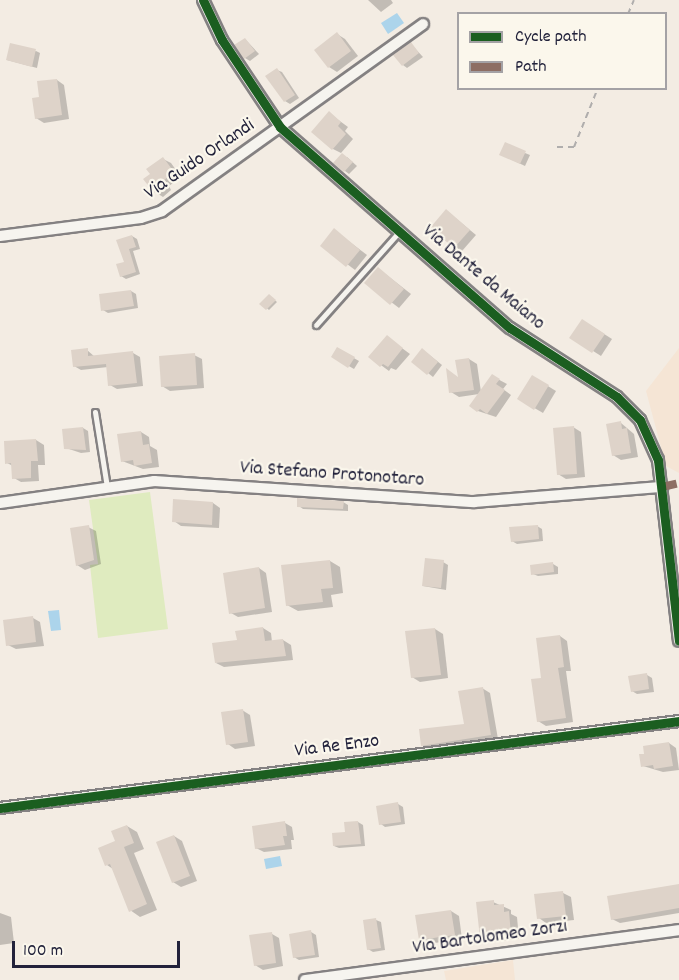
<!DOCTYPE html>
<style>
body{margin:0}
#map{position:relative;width:679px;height:980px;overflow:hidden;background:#f3ece3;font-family:Dekko,sans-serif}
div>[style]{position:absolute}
.built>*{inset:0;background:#f5e5d5}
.green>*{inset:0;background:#dfebbf}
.water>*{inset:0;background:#acd4eb}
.shadow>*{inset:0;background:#0003}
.building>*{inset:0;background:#ded3c9}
.path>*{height:2px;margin-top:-1px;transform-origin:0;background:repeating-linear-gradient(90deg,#b0aead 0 6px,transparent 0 10.5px)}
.roads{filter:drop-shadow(2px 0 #848182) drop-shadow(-2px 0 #848182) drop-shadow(0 2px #848182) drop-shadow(0 -2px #848182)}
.service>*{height:5px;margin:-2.5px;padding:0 2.5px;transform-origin:2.5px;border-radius:2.5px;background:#f6f4ef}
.minor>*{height:10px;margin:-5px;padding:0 5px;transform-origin:5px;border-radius:5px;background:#f6f4ef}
.quiet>*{height:8px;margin-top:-4px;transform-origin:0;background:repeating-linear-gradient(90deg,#8d6e63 0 15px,transparent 0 23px)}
.cycleway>*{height:9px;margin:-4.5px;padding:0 4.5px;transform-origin:4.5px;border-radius:4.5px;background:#1b5e20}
span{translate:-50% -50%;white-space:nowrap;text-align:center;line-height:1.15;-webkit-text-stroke:4.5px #fbf7ec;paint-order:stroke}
.street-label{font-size:20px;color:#22223b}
.legend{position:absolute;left:457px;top:12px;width:210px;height:78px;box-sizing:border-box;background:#fbf7ec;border:2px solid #a4a2a5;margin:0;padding:8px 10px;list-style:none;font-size:18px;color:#22223b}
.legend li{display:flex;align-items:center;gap:12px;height:30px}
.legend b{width:30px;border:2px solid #a4a2a5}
.scale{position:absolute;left:12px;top:941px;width:168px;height:27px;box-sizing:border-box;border:3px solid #22223b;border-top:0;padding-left:8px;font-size:18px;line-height:21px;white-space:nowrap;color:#22223b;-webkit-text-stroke:4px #fbf7ec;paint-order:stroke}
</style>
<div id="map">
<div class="built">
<div style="clip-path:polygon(679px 348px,679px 473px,666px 466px,646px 391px)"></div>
<div style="clip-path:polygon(513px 960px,515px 980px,446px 980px,444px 971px)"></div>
</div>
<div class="green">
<div style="clip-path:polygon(150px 492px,168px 629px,98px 638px,90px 565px,98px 564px,89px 500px)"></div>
</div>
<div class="water">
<div style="clip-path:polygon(397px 13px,404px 23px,388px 34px,381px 23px)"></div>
<div style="clip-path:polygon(59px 610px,61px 630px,51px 631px,48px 611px)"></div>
<div style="clip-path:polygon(280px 856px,282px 866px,266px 869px,264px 859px)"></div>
</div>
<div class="shadow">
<div style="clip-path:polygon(368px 0,391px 0,393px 3px,381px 12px)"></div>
<div style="clip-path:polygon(337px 34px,345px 39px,358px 56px,337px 72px,329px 67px)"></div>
<div style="clip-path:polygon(245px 39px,259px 54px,250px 61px,245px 58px)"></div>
<div style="clip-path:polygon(411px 44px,423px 57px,407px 68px,403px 65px)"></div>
<div style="clip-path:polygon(36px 51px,40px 53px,37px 68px,7px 60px)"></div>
<div style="clip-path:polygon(277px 70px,282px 72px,299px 98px,290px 104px,285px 101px)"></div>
<div style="clip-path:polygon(57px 80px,64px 85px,69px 119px,44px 123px,36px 118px,41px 99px)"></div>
<div style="clip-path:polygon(329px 113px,348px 127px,345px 131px,353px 139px,341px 153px,333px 149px)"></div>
<div style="clip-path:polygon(525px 153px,530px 155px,525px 166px,506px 157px)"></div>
<div style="clip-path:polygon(347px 157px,357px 166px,349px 174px,345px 171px)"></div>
<div style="clip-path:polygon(163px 159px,171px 163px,181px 177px,169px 186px,171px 190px,163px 197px,155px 192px,152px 174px)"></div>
<div style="clip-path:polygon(447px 211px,476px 235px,462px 251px,455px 247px)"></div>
<div style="clip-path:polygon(334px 230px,367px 255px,355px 270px,322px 245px)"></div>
<div style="clip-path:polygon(132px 236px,137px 239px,140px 249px,133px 251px,140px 274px,126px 279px,121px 276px)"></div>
<div style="clip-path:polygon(379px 269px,411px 294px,399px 308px,366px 283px)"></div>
<div style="clip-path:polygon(131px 291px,136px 294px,138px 308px,108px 313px,103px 310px)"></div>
<div style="clip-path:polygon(271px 297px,277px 302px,269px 310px,262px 304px)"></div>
<div style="clip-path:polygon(590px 325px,612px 339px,601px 356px,571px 337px)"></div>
<div style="clip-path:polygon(387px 337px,410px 354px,396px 370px,391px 368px,389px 371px,370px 357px)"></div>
<div style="clip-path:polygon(338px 349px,359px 361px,354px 369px,333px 357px)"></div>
<div style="clip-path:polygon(87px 350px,95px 357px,133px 353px,140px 357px,143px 386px,117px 389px,110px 385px,108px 367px,81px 370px,74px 366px)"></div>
<div style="clip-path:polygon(427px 353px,442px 365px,433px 377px,413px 361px)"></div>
<div style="clip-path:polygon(194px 355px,202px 359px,204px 388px,170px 391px,162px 386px)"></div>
<div style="clip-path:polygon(469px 359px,477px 364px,481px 392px,492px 376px,507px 384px,503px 389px,511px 395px,496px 417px,478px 411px,479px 394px,459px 397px,451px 392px)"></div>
<div style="clip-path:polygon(533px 377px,556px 391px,543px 413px,519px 399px)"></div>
<div style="clip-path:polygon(621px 423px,634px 434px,638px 457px,621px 460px,613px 455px)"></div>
<div style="clip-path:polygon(573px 427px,581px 432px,585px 477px,566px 479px,558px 474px)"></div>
<div style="clip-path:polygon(83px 428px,88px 431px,90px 452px,81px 453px,66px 448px)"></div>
<div style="clip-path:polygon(141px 432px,149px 437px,150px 446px,157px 450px,159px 467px,143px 469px,122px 461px)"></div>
<div style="clip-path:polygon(36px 440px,44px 445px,45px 465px,38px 465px,39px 481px,21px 482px,14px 478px,13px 466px,7px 463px)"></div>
<div style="clip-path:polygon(343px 502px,348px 505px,348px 511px,303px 509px,299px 506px)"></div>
<div style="clip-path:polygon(213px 503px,220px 508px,219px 528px,181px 526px,174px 521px)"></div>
<div style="clip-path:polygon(537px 526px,542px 529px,543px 541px,517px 544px,512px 541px)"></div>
<div style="clip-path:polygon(88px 527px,96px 531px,101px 564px,85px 570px,77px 565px)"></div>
<div style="clip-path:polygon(330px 561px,340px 567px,343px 593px,331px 595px,333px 607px,298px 611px,287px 605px)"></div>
<div style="clip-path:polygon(443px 562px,448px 565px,446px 590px,423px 586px)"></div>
<div style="clip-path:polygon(553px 564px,558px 567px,558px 574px,538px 576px,533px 574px)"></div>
<div style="clip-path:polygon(259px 568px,266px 573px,272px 612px,238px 617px,231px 613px)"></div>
<div style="clip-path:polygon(33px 618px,40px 622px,44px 646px,16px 649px,8px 645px)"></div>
<div style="clip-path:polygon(263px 628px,271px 633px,272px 642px,283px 640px,291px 645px,293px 660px,224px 667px,216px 663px,238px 641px)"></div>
<div style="clip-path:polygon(435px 629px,443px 634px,448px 678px,420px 682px,412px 677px)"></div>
<div style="clip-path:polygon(560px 636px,567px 641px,571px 671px,566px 671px,573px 722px,546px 726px,538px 721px,543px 679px)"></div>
<div style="clip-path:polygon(647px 675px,652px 678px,654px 692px,637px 694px,632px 691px)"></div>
<div style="clip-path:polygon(482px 688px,490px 693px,498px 739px,430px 749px,422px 745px,465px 725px)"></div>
<div style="clip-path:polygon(242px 710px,250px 715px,255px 746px,235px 749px,228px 744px)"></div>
<div style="clip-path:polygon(669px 743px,676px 748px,679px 770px,663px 772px,643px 766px,646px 755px)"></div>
<div style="clip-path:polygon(398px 804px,403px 807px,405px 824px,385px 827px,381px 824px)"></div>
<div style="clip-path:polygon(358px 822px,363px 825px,365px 846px,339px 848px,334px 846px)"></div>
<div style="clip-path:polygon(285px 823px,292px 827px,294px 840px,291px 840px,292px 849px,264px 852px,256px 848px)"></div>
<div style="clip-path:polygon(127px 826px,137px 832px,144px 849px,134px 853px,157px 910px,140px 917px,130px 910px,113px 869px,107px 865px)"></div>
<div style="clip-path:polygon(174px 836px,182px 841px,197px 881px,181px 887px,173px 882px)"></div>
<div style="clip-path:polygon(679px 886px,679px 913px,620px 923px,612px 919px)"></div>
<div style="clip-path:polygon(563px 893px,571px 897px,574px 920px,546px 923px,539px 918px)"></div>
<div style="clip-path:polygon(493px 902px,511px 910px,511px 914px,517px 917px,519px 939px,489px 942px,481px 937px)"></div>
<div style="clip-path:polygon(451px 911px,459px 916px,462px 939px,428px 944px,421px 940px)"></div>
<div style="clip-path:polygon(0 913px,11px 917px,14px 943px,0 945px)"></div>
<div style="clip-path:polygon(376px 920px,381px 922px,385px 950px,373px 952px,368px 949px)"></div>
<div style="clip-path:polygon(311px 932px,316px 935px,319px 957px,299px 960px,294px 957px)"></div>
<div style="clip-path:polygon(272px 934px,279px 938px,283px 966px,263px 970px,255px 965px)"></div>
</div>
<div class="building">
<div style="clip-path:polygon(337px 32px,351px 51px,328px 68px,314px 50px)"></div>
<div style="clip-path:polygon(245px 38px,255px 51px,244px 59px,234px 45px)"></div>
<div style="clip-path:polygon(411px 42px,419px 53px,402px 66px,393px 55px)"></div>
<div style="clip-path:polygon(10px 43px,36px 49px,32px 67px,6px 60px)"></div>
<div style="clip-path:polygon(277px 68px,295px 95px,284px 102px,265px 76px)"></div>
<div style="clip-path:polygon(57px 79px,62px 115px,35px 119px,32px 98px,39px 97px,37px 81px)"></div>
<div style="clip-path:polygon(329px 111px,341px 122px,338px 126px,346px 134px,332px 150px,311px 132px)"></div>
<div style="clip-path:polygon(505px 142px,526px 151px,520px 164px,499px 155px)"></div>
<div style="clip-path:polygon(342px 153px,353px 162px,344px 172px,333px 163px)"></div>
<div style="clip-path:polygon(163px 157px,174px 172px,162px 182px,165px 185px,154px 193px,143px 179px,150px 174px,146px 169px)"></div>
<div style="clip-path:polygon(446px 209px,470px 230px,454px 248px,430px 228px)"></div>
<div style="clip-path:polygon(334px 228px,360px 250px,346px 267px,320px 246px)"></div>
<div style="clip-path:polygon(132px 235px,136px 247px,129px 249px,136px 272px,120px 277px,116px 264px,124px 262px,116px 240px)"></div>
<div style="clip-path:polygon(378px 267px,404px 289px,390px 305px,364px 283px)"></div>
<div style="clip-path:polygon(131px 290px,134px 306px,101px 311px,99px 294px)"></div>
<div style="clip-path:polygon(269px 294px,276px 300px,266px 310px,259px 304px)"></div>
<div style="clip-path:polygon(582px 319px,605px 334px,592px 353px,569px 338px)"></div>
<div style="clip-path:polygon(387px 335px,403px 348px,388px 367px,383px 364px,380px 367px,368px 357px)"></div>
<div style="clip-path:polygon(337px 347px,355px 357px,348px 368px,331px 357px)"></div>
<div style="clip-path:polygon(88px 348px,88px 356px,133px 351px,137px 383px,108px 386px,106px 364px,73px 367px,71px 350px)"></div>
<div style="clip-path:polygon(422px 348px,438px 362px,427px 375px,411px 362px)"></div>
<div style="clip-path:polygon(195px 353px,197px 385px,161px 387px,159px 356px)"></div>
<div style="clip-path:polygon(469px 358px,474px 390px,449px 393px,446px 368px,458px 377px,455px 360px)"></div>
<div style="clip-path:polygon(492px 374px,500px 379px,496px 384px,505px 390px,487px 414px,480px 409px,477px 412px,469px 406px)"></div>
<div style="clip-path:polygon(532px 375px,549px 385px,534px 410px,517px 399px)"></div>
<div style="clip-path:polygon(621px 421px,622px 429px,627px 428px,631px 453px,612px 456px,606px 424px)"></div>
<div style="clip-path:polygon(574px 426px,577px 474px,557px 475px,553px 428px)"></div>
<div style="clip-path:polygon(83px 427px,86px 450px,64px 449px,62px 429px)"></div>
<div style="clip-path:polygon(141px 431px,143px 445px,149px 444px,152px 463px,134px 466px,133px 460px,121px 462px,117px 434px)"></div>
<div style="clip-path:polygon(36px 439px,38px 461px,31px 461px,31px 478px,12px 479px,11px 463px,5px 464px,4px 441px)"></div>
<div style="clip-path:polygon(297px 498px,344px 501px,343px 509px,297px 507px)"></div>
<div style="clip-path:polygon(173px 499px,213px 502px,212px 525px,172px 522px)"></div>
<div style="clip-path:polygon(89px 525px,94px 560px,76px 566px,70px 528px)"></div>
<div style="clip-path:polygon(538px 525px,539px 539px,511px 542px,509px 527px)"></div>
<div style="clip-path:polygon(425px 558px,444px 560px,441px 588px,422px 586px)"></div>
<div style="clip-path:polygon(330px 560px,333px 588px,321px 589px,323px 602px,286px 606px,281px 565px)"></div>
<div style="clip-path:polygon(553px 562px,554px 572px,531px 575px,530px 565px)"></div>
<div style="clip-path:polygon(259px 567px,265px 608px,229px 614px,223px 573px)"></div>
<div style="clip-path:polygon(33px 616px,36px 642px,6px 646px,3px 620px)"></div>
<div style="clip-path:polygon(263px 627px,265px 641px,283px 639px,286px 656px,215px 663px,212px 643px,237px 640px,235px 631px)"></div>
<div style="clip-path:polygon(435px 628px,441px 675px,411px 678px,405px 631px)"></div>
<div style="clip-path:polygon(560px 635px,564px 667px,558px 668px,566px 718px,537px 722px,531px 679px,541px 678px,536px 638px)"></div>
<div style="clip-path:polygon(647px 673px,649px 689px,631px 692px,628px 676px)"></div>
<div style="clip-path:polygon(483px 687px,491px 735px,421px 746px,419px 729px,464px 724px,458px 691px)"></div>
<div style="clip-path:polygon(243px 709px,248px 742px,226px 745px,221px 712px)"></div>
<div style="clip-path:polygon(669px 742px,673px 766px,654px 769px,653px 765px,641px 767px,639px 754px,644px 754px,643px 746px)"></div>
<div style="clip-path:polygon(398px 802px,401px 822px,379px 825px,376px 806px)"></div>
<div style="clip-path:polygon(285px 821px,287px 836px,283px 836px,285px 845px,255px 849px,252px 826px)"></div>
<div style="clip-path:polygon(358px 821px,361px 844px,333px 846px,332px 833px,345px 832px,344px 822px)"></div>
<div style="clip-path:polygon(127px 825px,134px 843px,124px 847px,147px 904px,129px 912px,110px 864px,105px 866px,98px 848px,115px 841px,111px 831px)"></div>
<div style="clip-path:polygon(174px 835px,190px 876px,172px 883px,156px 842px)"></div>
<div style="clip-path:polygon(679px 884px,679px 908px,611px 920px,607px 896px)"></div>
<div style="clip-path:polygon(563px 891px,566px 916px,537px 919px,534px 894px)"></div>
<div style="clip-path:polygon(494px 900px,494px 905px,504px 904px,504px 912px,509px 911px,511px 935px,480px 938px,476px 902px)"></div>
<div style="clip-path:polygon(451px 910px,455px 935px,419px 940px,415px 915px)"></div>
<div style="clip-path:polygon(376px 918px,381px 948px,367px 950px,363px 920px)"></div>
<div style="clip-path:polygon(311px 930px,315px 955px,293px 958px,289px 934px)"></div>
<div style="clip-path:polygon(272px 932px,276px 963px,254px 966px,249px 935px)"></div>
</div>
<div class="path">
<div style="left:628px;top:14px;width:15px;rotate:-67deg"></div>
<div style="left:557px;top:147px;width:17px"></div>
<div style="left:574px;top:147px;width:64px;rotate:-67.9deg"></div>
</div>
<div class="roads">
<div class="service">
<div style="left:316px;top:325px;width:125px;rotate:-48.3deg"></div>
<div style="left:95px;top:412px;width:76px;rotate:80.9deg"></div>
</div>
<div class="minor">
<div style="left:203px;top:0;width:44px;rotate:64.6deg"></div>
<div style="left:222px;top:40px;width:105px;rotate:56.3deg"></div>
<div style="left:280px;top:127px;width:305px;rotate:41.2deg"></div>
<div style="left:510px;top:328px;width:127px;rotate:32.8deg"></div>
<div style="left:617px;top:397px;width:33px;rotate:45deg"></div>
<div style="left:640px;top:420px;width:44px;rotate:65.8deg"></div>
<div style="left:658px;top:460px;width:182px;rotate:83.4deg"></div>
<div style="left:0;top:236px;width:142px;rotate:-7.3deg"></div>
<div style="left:141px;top:218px;width:22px;rotate:-18deg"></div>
<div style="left:162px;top:211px;width:321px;rotate:-35.6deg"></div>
<div style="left:0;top:503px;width:156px;rotate:-8.1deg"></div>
<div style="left:154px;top:481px;width:321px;rotate:3.8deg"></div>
<div style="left:474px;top:502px;width:189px;rotate:-4.6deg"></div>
<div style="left:0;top:808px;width:685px;rotate:-7.3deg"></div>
<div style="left:305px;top:980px;width:377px;rotate:-7.6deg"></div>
</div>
</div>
<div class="quiet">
<div style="left:662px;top:487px;width:17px;rotate:-13deg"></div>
</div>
<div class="cycleway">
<div style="left:203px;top:0;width:44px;rotate:64.6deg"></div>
<div style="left:222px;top:40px;width:105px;rotate:56.3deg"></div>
<div style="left:280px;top:127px;width:305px;rotate:41.2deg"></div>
<div style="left:510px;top:328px;width:127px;rotate:32.8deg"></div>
<div style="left:617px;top:397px;width:33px;rotate:45deg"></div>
<div style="left:640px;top:420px;width:44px;rotate:65.8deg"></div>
<div style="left:658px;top:460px;width:182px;rotate:83.4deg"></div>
<div style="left:0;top:808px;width:685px;rotate:-7.3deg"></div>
</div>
<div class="street-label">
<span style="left:200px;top:160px;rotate:-34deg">Via Guido Orlandi</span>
<span style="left:483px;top:278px;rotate:40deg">Via Dante da Maiano</span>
<span style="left:332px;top:475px;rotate:4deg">Via Stefano Protonotaro</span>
<span style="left:337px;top:747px;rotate:-7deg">Via Re Enzo</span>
<span style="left:490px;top:938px;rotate:-8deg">Via Bartolomeo Zorzi</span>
</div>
<ul class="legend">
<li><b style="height:8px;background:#1b5e20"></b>Cycle path</li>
<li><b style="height:8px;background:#8d6e63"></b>Path</li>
</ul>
<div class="scale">100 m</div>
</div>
